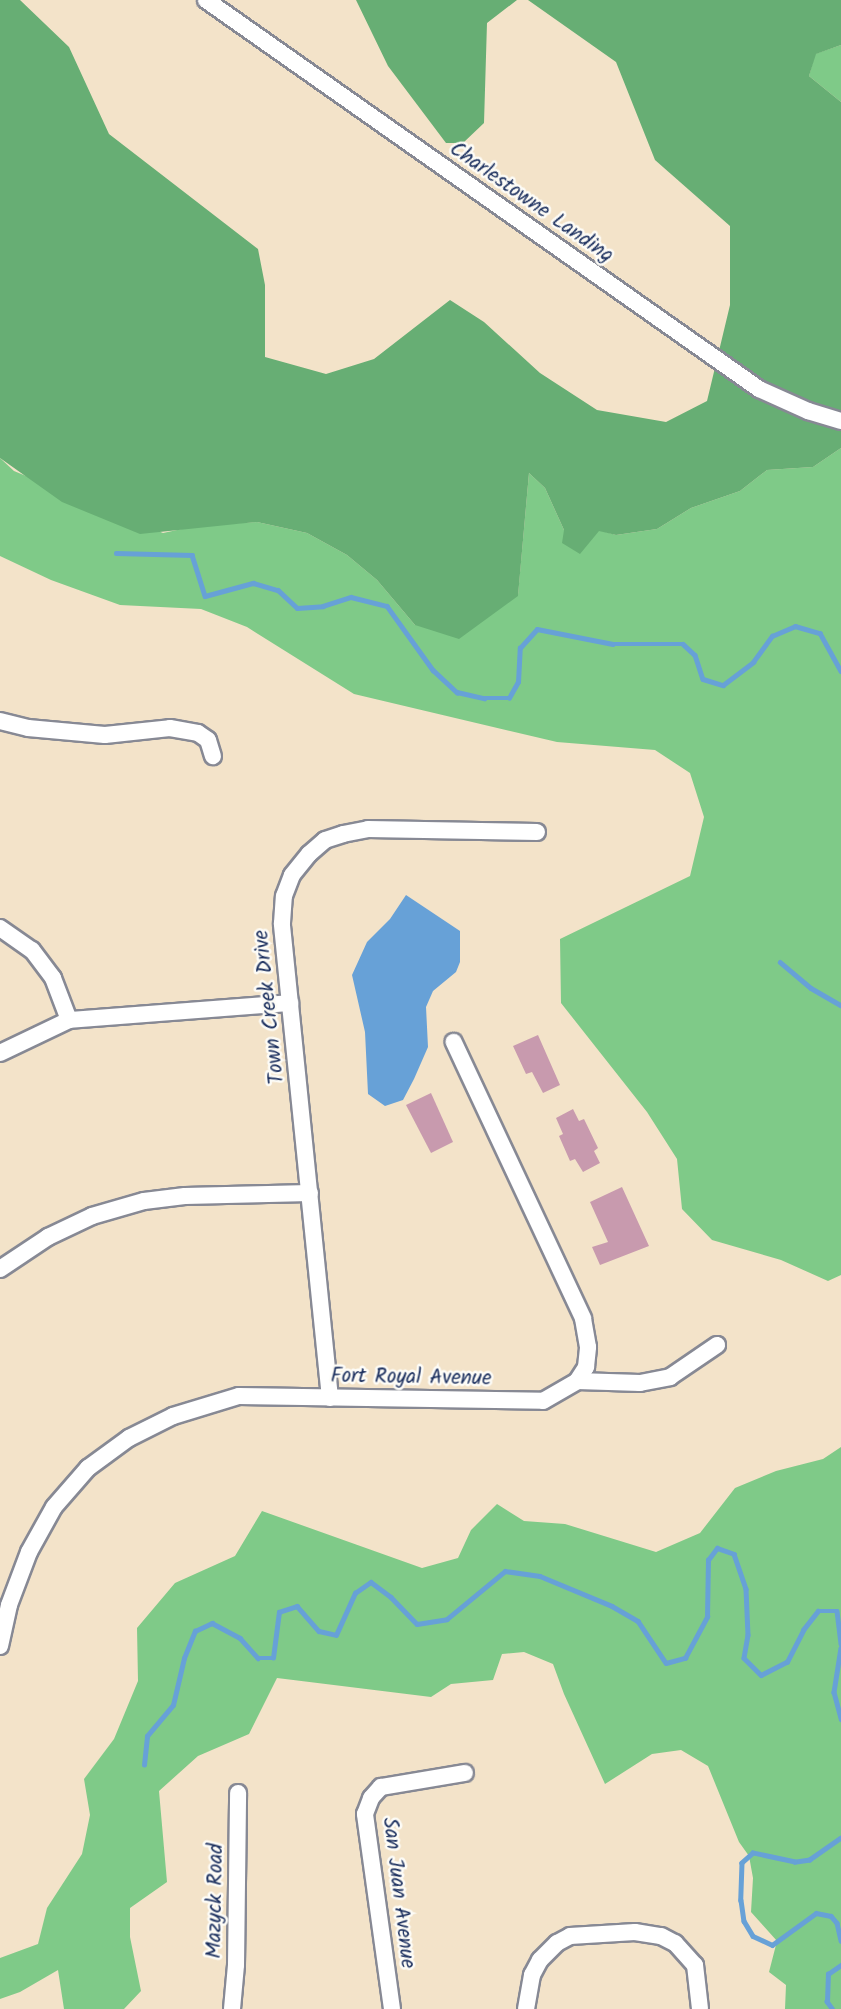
<!DOCTYPE html>
<style>
body{margin:0}
#map{position:relative;width:841px;height:2009px;overflow:hidden;background:#f3e3c9;font-family:Kalam,sans-serif}
div>[style]{position:absolute}
.green>*{inset:0;background:#7fca88}
.forest>*{inset:0;background:#67ae74}
.water>*{inset:0;background:#67a1d7}
.stream>*{height:4.5px;margin:-2.25px;padding:0 2.25px;transform-origin:2.25px;border-radius:2.25px;background:#67a1d7}
.building>*{inset:0;background:#c89aae}
.roads{filter:drop-shadow(2px 0 #878994) drop-shadow(-2px 0 #878994) drop-shadow(0 2px #878994) drop-shadow(0 -2px #878994)}
.minor>*{height:16px;margin:-8px;padding:0 8px;transform-origin:8px;border-radius:8px;background:#fff}
span{translate:-50% -50%;white-space:nowrap;text-align:center;line-height:1.15;-webkit-text-stroke:5px #fdfcf7;paint-order:stroke}
.street-label{font-size:21px;color:#1b2f5e}
</style>
<div id="map">
<div class="green">
<div style="clip-path:polygon(841px 45px,841px 102px,809px 76px,815px 54px)"></div>
<div style="clip-path:polygon(841px 448px,841px 1275px,828px 1281px,781px 1260px,712px 1240px,682px 1209px,677px 1159px,647px 1112px,561px 1003px,560px 939px,690px 876px,704px 817px,690px 773px,655px 750px,557px 742px,354px 694px,247px 627px,201px 609px,120px 605px,51px 580px,0 556px,0 458px,14px 471px,163px 533px,196px 526px,257px 522px,307px 533px,347px 555px,377px 580px,415px 625px,491px 613px,518px 595px,529px 473px,545px 488px,564px 530px,599px 530px,616px 535px,657px 529px,691px 508px,740px 491px,767px 470px,813px 467px)"></div>
<div style="clip-path:polygon(841px 1447px,841px 2009px,785px 2009px,786px 1985px,769px 1972px,777px 1941px,751px 1912px,753px 1878px,749px 1856px,739px 1842px,708px 1766px,681px 1750px,652px 1754px,605px 1784px,564px 1694px,553px 1664px,524px 1652px,502px 1654px,493px 1680px,451px 1684px,431px 1697px,277px 1678px,249px 1734px,198px 1756px,159px 1791px,167px 1882px,130px 1908px,130px 1937px,141px 1991px,124px 2009px,64px 2009px,58px 1970px,20px 1992px,0 1999px,0 1958px,38px 1944px,47px 1908px,82px 1854px,90px 1815px,84px 1779px,114px 1739px,138px 1681px,137px 1628px,175px 1583px,235px 1556px,262px 1511px,422px 1568px,458px 1558px,471px 1530px,497px 1504px,524px 1521px,565px 1524px,656px 1552px,700px 1533px,735px 1488px,776px 1471px,823px 1459px)"></div>
</div>
<div class="forest">
<div style="clip-path:polygon(0 0,20px 0,69px 47px,109px 134px,258px 249px,265px 285px,265px 357px,326px 374px,374px 359px,450px 300px,484px 322px,540px 373px,597px 410px,666px 422px,707px 401px,730px 305px,730px 226px,655px 160px,616px 62px,528px 0,841px 0,841px 45px,816px 54px,809px 76px,841px 102px,841px 448px,813px 467px,767px 470px,740px 491px,691px 508px,657px 529px,616px 535px,599px 531px,580px 554px,562px 543px,564px 530px,545px 488px,529px 473px,518px 596px,459px 639px,415px 625px,377px 580px,347px 555px,307px 533px,257px 522px,140px 534px,62px 502px,0 458px)"></div>
<div style="clip-path:polygon(356px 0,517px 0,487px 23px,484px 123px,463px 143px,446px 143px,388px 66px)"></div>
</div>
<div class="water">
<div style="clip-path:polygon(406px 895px,460px 931px,460px 962px,456px 972px,433px 991px,426px 1007px,428px 1047px,414px 1079px,403px 1100px,385px 1106px,368px 1094px,365px 1032px,352px 975px,367px 942px,390px 919px)"></div>
</div>
<div class="stream">
<div style="left:116px;top:553px;width:76px;rotate:1.5deg"></div>
<div style="left:192px;top:555px;width:43px;rotate:72.4deg"></div>
<div style="left:205px;top:596px;width:50px;rotate:-15.2deg"></div>
<div style="left:253px;top:583px;width:26px;rotate:16deg"></div>
<div style="left:278px;top:590px;width:26px;rotate:43deg"></div>
<div style="left:297px;top:608px;width:26px;rotate:-4deg"></div>
<div style="left:323px;top:606px;width:29px;rotate:-18deg"></div>
<div style="left:351px;top:597px;width:37px;rotate:14deg"></div>
<div style="left:387px;top:606px;width:79px;rotate:54.3deg"></div>
<div style="left:433px;top:670px;width:33px;rotate:43deg"></div>
<div style="left:457px;top:692px;width:28px;rotate:13deg"></div>
<div style="left:484px;top:698px;width:25px"></div>
<div style="left:509px;top:698px;width:18px;rotate:-61deg"></div>
<div style="left:518px;top:682px;width:34px;rotate:-87deg"></div>
<div style="left:520px;top:648px;width:25px;rotate:-48deg"></div>
<div style="left:537px;top:629px;width:77px;rotate:11.2deg"></div>
<div style="left:613px;top:644px;width:70px"></div>
<div style="left:683px;top:644px;width:16px;rotate:43deg"></div>
<div style="left:695px;top:655px;width:25px;rotate:72deg"></div>
<div style="left:703px;top:679px;width:21px;rotate:17deg"></div>
<div style="left:723px;top:685px;width:38px;rotate:-37deg"></div>
<div style="left:753px;top:662px;width:32px;rotate:-54deg"></div>
<div style="left:772px;top:636px;width:25px;rotate:-23deg"></div>
<div style="left:795px;top:626px;width:26px;rotate:16deg"></div>
<div style="left:820px;top:633px;width:43px;rotate:61.1deg"></div>
<div style="left:780px;top:962px;width:40px;rotate:40deg"></div>
<div style="left:811px;top:988px;width:34px;rotate:30deg"></div>
<div style="left:841px;top:1648px;width:45px;rotate:99deg"></div>
<div style="left:834px;top:1692px;width:28px;rotate:75deg"></div>
<div style="left:144px;top:1765px;width:29px;rotate:-84deg"></div>
<div style="left:147px;top:1736px;width:40px;rotate:-50deg"></div>
<div style="left:173px;top:1705px;width:48px;rotate:-76.8deg"></div>
<div style="left:184px;top:1658px;width:29px;rotate:-68deg"></div>
<div style="left:195px;top:1631px;width:19px;rotate:-25deg"></div>
<div style="left:212px;top:1623px;width:32px;rotate:28deg"></div>
<div style="left:240px;top:1638px;width:27px;rotate:48deg"></div>
<div style="left:258px;top:1658px;width:15px"></div>
<div style="left:273px;top:1658px;width:46px;rotate:-82.6deg"></div>
<div style="left:279px;top:1612px;width:19px;rotate:-18deg"></div>
<div style="left:297px;top:1606px;width:33px;rotate:49deg"></div>
<div style="left:319px;top:1631px;width:17px;rotate:13deg"></div>
<div style="left:336px;top:1635px;width:46px;rotate:-65.7deg"></div>
<div style="left:355px;top:1593px;width:19px;rotate:-35deg"></div>
<div style="left:371px;top:1582px;width:25px;rotate:37deg"></div>
<div style="left:391px;top:1597px;width:37px;rotate:46deg"></div>
<div style="left:417px;top:1624px;width:30px;rotate:-9deg"></div>
<div style="left:447px;top:1619px;width:75px;rotate:-39.6deg"></div>
<div style="left:505px;top:1571px;width:35px;rotate:8deg"></div>
<div style="left:540px;top:1576px;width:78px;rotate:22.6deg"></div>
<div style="left:612px;top:1606px;width:30px;rotate:30deg"></div>
<div style="left:638px;top:1621px;width:50px;rotate:56.3deg"></div>
<div style="left:666px;top:1663px;width:20px;rotate:-15deg"></div>
<div style="left:685px;top:1658px;width:47px;rotate:-61.8deg"></div>
<div style="left:707px;top:1617px;width:57px;rotate:-89deg"></div>
<div style="left:708px;top:1560px;width:15px;rotate:-53deg"></div>
<div style="left:717px;top:1548px;width:18px;rotate:19deg"></div>
<div style="left:734px;top:1554px;width:37px;rotate:71deg"></div>
<div style="left:746px;top:1589px;width:46px;rotate:87.5deg"></div>
<div style="left:748px;top:1635px;width:23px;rotate:100deg"></div>
<div style="left:744px;top:1658px;width:24px;rotate:45deg"></div>
<div style="left:761px;top:1675px;width:29px;rotate:-27deg"></div>
<div style="left:787px;top:1662px;width:36px;rotate:-63deg"></div>
<div style="left:803px;top:1630px;width:24px;rotate:-52deg"></div>
<div style="left:818px;top:1611px;width:19px"></div>
<div style="left:837px;top:1611px;width:33px;rotate:83deg"></div>
<div style="left:841px;top:1838px;width:38px;rotate:145deg"></div>
<div style="left:810px;top:1860px;width:15px;rotate:172deg"></div>
<div style="left:795px;top:1862px;width:43px;rotate:-167.9deg"></div>
<div style="left:753px;top:1853px;width:15px;rotate:138deg"></div>
<div style="left:742px;top:1863px;width:37px;rotate:92deg"></div>
<div style="left:741px;top:1900px;width:21px;rotate:82deg"></div>
<div style="left:744px;top:1921px;width:17px;rotate:59deg"></div>
<div style="left:753px;top:1936px;width:21px;rotate:25deg"></div>
<div style="left:772px;top:1945px;width:54px;rotate:-36deg"></div>
<div style="left:816px;top:1913px;width:15px;rotate:11deg"></div>
<div style="left:831px;top:1916px;width:9px;rotate:49deg"></div>
<div style="left:837px;top:1923px;width:18px;rotate:77deg"></div>
<div style="left:832px;top:2009px;width:9px;rotate:-126deg"></div>
<div style="left:827px;top:2002px;width:28px;rotate:-88deg"></div>
<div style="left:828px;top:1974px;width:16px;rotate:-35deg"></div>
</div>
<div class="building">
<div style="clip-path:polygon(538px 1035px,560px 1085px,543px 1093px,532px 1072px,526px 1074px,513px 1046px)"></div>
<div style="clip-path:polygon(431px 1093px,453px 1142px,431px 1153px,406px 1105px)"></div>
<div style="clip-path:polygon(573px 1109px,579px 1121px,584px 1119px,598px 1148px,594px 1151px,600px 1163px,583px 1172px,575px 1159px,570px 1161px,559px 1136px,563px 1134px,556px 1118px)"></div>
<div style="clip-path:polygon(622px 1187px,649px 1246px,600px 1265px,592px 1247px,608px 1242px,590px 1202px)"></div>
</div>
<div class="roads">
<div class="minor">
<div style="left:206px;top:0;width:676px;rotate:35.12deg"></div>
<div style="left:759px;top:389px;width:54px;rotate:24.2deg"></div>
<div style="left:808px;top:411px;width:34px;rotate:17deg"></div>
<div style="left:0;top:721px;width:29px;rotate:14deg"></div>
<div style="left:28px;top:728px;width:77px;rotate:5.2deg"></div>
<div style="left:105px;top:735px;width:65px;rotate:-6.1deg"></div>
<div style="left:170px;top:728px;width:28px;rotate:10deg"></div>
<div style="left:198px;top:733px;width:12px;rotate:35deg"></div>
<div style="left:208px;top:740px;width:17px;rotate:73deg"></div>
<div style="left:0;top:928px;width:39px;rotate:35deg"></div>
<div style="left:32px;top:950px;width:35px;rotate:53deg"></div>
<div style="left:53px;top:978px;width:45px;rotate:69.1deg"></div>
<div style="left:0;top:1053px;width:76px;rotate:-25.6deg"></div>
<div style="left:69px;top:1020px;width:222px;rotate:-4.4deg"></div>
<div style="left:0;top:1269px;width:58px;rotate:-33.7deg"></div>
<div style="left:48px;top:1237px;width:49px;rotate:-25.5deg"></div>
<div style="left:92px;top:1216px;width:54px;rotate:-16.1deg"></div>
<div style="left:144px;top:1201px;width:41px;rotate:-7deg"></div>
<div style="left:185px;top:1196px;width:125px;rotate:-1.4deg"></div>
<div style="left:577px;top:1381px;width:63px;rotate:1.8deg"></div>
<div style="left:640px;top:1383px;width:31px;rotate:-11deg"></div>
<div style="left:670px;top:1377px;width:57px;rotate:-34.2deg"></div>
<div style="left:330px;top:1398px;width:477px;rotate:-95.8deg"></div>
<div style="left:282px;top:923px;width:27px;rotate:-86deg"></div>
<div style="left:284px;top:896px;width:22px;rotate:-69deg"></div>
<div style="left:292px;top:875px;width:27px;rotate:-51deg"></div>
<div style="left:309px;top:854px;width:21px;rotate:-41deg"></div>
<div style="left:325px;top:840px;width:19px;rotate:-18deg"></div>
<div style="left:343px;top:834px;width:25px;rotate:-11deg"></div>
<div style="left:368px;top:829px;width:169px;rotate:1deg"></div>
<div style="left:0;top:1646px;width:42px;rotate:-77.6deg"></div>
<div style="left:9px;top:1605px;width:57px;rotate:-69.3deg"></div>
<div style="left:29px;top:1552px;width:51px;rotate:-60.9deg"></div>
<div style="left:54px;top:1507px;width:52px;rotate:-48.9deg"></div>
<div style="left:88px;top:1468px;width:51px;rotate:-36.2deg"></div>
<div style="left:129px;top:1438px;width:49px;rotate:-26.6deg"></div>
<div style="left:173px;top:1416px;width:69px;rotate:-16.9deg"></div>
<div style="left:239px;top:1396px;width:304px;rotate:0.9deg"></div>
<div style="left:543px;top:1401px;width:39px;rotate:-30deg"></div>
<div style="left:577px;top:1381px;width:17px;rotate:-57deg"></div>
<div style="left:586px;top:1367px;width:20px;rotate:-84deg"></div>
<div style="left:588px;top:1347px;width:29px;rotate:-100deg"></div>
<div style="left:583px;top:1318px;width:305px;rotate:-115.1deg"></div>
<div style="left:232px;top:2009px;width:44px;rotate:-84.8deg"></div>
<div style="left:236px;top:1965px;width:172px;rotate:-89.3deg"></div>
<div style="left:392px;top:2009px;width:197px;rotate:-97.9deg"></div>
<div style="left:365px;top:1814px;width:17px;rotate:-69deg"></div>
<div style="left:371px;top:1798px;width:15px;rotate:-48deg"></div>
<div style="left:381px;top:1787px;width:85px;rotate:-9.5deg"></div>
<div style="left:526px;top:2009px;width:35px;rotate:-80deg"></div>
<div style="left:532px;top:1975px;width:17px;rotate:-62deg"></div>
<div style="left:540px;top:1960px;width:24px;rotate:-45deg"></div>
<div style="left:557px;top:1943px;width:15px;rotate:-28deg"></div>
<div style="left:570px;top:1936px;width:65px;rotate:-3.5deg"></div>
<div style="left:635px;top:1932px;width:26px;rotate:9deg"></div>
<div style="left:661px;top:1936px;width:16px;rotate:27deg"></div>
<div style="left:675px;top:1943px;width:30px;rotate:48deg"></div>
<div style="left:695px;top:1965px;width:44px;rotate:83.5deg"></div>
</div>
</div>
<div class="street-label">
<span style="left:531px;top:203px;rotate:35deg">Charlestowne Landing</span>
<span style="left:270px;top:1007px;rotate:-96deg">Town Creek Drive</span>
<span style="left:411px;top:1378px;rotate:1deg">Fort Royal Avenue</span>
<span style="left:398px;top:1893px;rotate:83deg">San Juan Avenue</span>
<span style="left:216px;top:1901px;rotate:-89deg">Mazyck Road</span>
</div>
</div>
